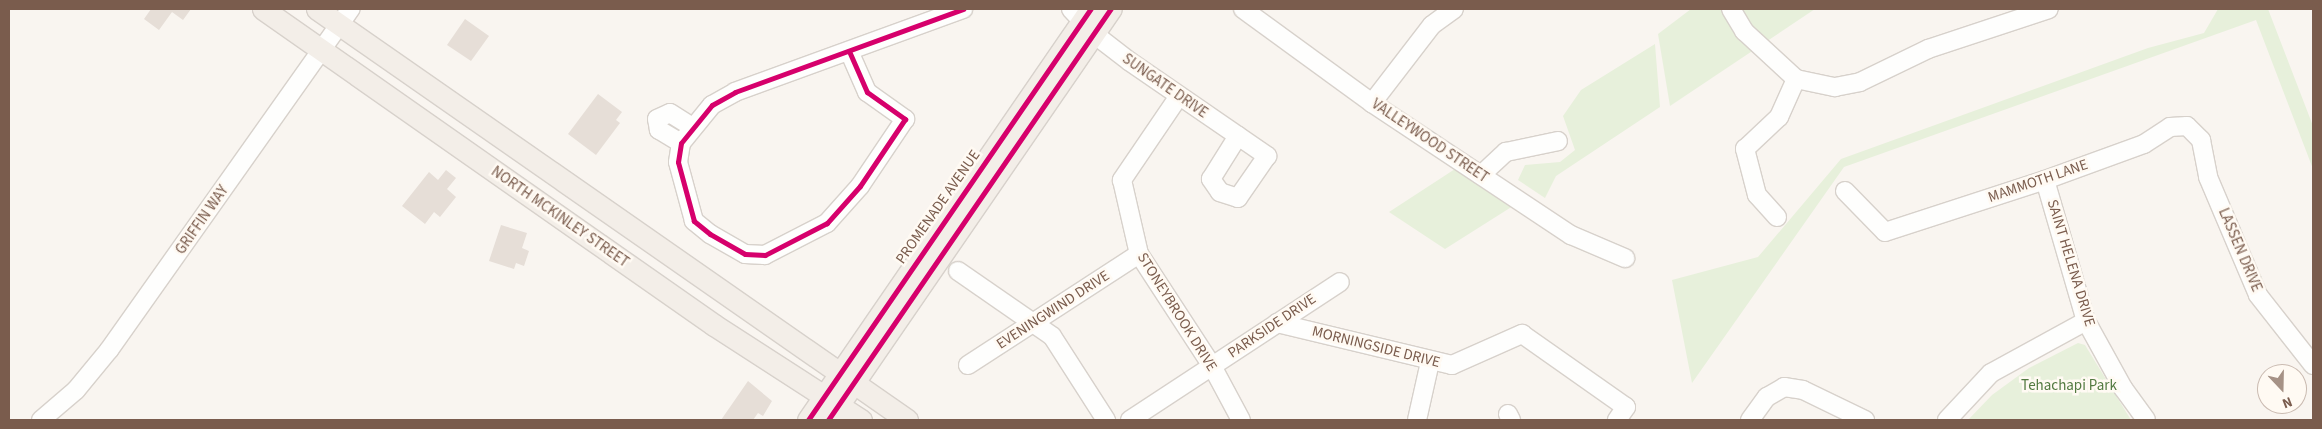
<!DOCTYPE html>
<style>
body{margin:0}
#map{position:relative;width:2322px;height:429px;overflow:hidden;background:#f9f5f0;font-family:"Source Sans 3",sans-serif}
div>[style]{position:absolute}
.green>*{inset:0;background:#e7f0db}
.building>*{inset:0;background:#e6ded7}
.roads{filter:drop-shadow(1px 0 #d7d1cb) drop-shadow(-1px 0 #d7d1cb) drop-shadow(0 1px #d7d1cb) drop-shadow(0 -1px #d7d1cb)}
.minor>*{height:18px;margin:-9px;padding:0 9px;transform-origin:9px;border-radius:9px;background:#fefefd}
.major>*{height:21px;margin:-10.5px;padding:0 10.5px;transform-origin:10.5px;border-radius:10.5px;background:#f3eee8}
.cycleway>*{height:5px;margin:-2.5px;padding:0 2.5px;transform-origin:2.5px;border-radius:2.5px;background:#d6006c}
span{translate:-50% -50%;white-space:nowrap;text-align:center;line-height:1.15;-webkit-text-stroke:5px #fffaf3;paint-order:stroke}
.street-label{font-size:15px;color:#7a5c4d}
.park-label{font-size:15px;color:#537a41}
.frame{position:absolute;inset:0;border:10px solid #7a5c4d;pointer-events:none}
.north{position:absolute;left:2257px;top:364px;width:50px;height:50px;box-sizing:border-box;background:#fffaf3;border:1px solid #cabbb1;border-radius:50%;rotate:159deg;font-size:14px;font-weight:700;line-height:20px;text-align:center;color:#7a5c4d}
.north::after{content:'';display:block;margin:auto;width:18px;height:22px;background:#a69286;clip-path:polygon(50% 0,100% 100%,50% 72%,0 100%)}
</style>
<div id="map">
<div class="green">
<div style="clip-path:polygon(1691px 9px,1815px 9px,1670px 106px,1658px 34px)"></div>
<div style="clip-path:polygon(2218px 9px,2268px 9px,2313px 126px,2313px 169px,2256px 20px,1844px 167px,1692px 383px,1672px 280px,1758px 257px,1841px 159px,2148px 48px,2204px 33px)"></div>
<div style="clip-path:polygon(1655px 44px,1660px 107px,1556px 176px,1545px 198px,1518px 180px,1525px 165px,1560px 162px,1575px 150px,1563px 116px,1581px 90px)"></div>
<div style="clip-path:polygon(1455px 169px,1513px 206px,1445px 249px,1389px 212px)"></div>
<div style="clip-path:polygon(2078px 343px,2085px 345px,2131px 420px,1968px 420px,1992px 395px,2029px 368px)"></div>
</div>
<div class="building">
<div style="clip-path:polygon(151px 9px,191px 9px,183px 20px,172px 12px,159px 30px,144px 19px)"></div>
<div style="clip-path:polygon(465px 19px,489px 36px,471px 61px,447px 45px)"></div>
<div style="clip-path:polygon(598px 94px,622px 112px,616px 120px,620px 123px,596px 155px,568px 134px)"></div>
<div style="clip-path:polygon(446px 170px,456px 178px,447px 189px,456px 197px,440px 217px,434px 212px,425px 224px,402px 206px,429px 172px,438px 180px)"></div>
<div style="clip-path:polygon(501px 225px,527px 233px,522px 248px,529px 251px,524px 266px,516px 263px,514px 269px,489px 261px)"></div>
<div style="clip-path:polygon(748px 381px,772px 401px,763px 416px,758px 413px,753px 420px,721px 420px)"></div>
</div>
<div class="roads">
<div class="minor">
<div style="left:1071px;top:9px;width:34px;rotate:47deg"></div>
<div style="left:1094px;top:34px;width:44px;rotate:37.6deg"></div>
<div style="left:1129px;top:61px;width:168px;rotate:34.5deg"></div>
<div style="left:1267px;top:156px;width:51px;rotate:124.6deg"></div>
<div style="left:1238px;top:198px;width:19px;rotate:-162deg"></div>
<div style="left:1220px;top:192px;width:16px;rotate:-125deg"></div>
<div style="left:1211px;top:179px;width:51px;rotate:-57.9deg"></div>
<div style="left:1243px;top:9px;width:160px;rotate:36.1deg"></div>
<div style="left:1372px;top:103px;width:239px;rotate:33.6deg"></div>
<div style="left:1571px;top:235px;width:59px;rotate:23.1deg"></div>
<div style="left:1731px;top:9px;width:26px;rotate:59deg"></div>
<div style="left:1744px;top:31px;width:71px;rotate:42.7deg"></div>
<div style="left:849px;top:51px;width:45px;rotate:66.3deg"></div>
<div style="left:867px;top:92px;width:47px;rotate:35.4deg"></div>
<div style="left:905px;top:119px;width:81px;rotate:123.9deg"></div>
<div style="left:860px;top:186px;width:50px;rotate:131.7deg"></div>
<div style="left:827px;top:223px;width:70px;rotate:152.7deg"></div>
<div style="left:765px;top:255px;width:20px;rotate:-177deg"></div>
<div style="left:745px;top:254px;width:40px;rotate:-150.3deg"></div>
<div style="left:710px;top:234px;width:21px;rotate:-141deg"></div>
<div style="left:694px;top:221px;width:61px;rotate:-105.2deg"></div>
<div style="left:678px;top:162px;width:19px;rotate:-81deg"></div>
<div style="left:681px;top:143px;width:49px;rotate:-50.8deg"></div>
<div style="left:712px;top:105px;width:26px;rotate:-29deg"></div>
<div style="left:735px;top:92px;width:243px;rotate:-20deg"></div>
<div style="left:1796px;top:79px;width:40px;rotate:12deg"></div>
<div style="left:1835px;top:87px;width:25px;rotate:-11deg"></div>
<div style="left:1860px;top:82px;width:76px;rotate:-25.9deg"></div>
<div style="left:1928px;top:49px;width:127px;rotate:-18.3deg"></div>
<div style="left:1179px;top:96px;width:102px;rotate:124.2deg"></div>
<div style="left:1122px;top:180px;width:76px;rotate:77.1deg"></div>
<div style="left:1139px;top:254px;width:134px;rotate:56.9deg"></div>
<div style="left:1212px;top:366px;width:61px;rotate:61.8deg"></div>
<div style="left:1372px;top:103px;width:98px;rotate:-52.4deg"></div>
<div style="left:1432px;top:25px;width:27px;rotate:-36deg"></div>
<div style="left:681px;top:143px;width:26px;rotate:-149deg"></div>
<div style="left:659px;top:130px;width:11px;rotate:-100deg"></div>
<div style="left:657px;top:119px;width:14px;rotate:-25deg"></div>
<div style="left:670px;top:113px;width:26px;rotate:32deg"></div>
<div style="left:1481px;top:175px;width:34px;rotate:-43deg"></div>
<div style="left:1506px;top:152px;width:53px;rotate:-11.9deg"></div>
<div style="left:2045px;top:180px;width:147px;rotate:73.8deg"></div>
<div style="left:2086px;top:321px;width:77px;rotate:61.1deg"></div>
<div style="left:2123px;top:388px;width:39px;rotate:54deg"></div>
<div style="left:1845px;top:191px;width:57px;rotate:45.7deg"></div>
<div style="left:1885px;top:232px;width:168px;rotate:-18deg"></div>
<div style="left:2045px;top:180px;width:105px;rotate:-20deg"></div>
<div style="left:2144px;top:144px;width:31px;rotate:-33deg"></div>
<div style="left:2170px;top:127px;width:17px;rotate:-3deg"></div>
<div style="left:2187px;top:126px;width:20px;rotate:45deg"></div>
<div style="left:2201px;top:140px;width:38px;rotate:79deg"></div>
<div style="left:2208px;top:177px;width:128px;rotate:67deg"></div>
<div style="left:2258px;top:295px;width:89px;rotate:51.8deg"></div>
<div style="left:1777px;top:217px;width:30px;rotate:-132deg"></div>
<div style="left:1757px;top:195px;width:48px;rotate:-104.6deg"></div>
<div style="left:1745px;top:149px;width:47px;rotate:-43.3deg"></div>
<div style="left:1779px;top:117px;width:42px;rotate:-65.9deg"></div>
<div style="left:958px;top:271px;width:114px;rotate:34.7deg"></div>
<div style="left:1052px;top:336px;width:100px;rotate:57.3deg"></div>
<div style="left:1277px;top:323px;width:180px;rotate:13.5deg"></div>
<div style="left:1452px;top:365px;width:77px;rotate:-23.9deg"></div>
<div style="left:1522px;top:334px;width:127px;rotate:35.1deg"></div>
<div style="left:1626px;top:407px;width:16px;rotate:125deg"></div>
<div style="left:968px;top:365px;width:204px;rotate:-33deg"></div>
<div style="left:1508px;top:414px;width:7px;rotate:63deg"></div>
<div style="left:41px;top:420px;width:46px;rotate:-40.6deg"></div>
<div style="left:76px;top:390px;width:52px;rotate:-50.5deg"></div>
<div style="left:109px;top:350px;width:418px;rotate:-54.7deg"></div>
<div style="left:1130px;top:420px;width:251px;rotate:-33.3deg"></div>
<div style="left:1417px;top:420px;width:59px;rotate:-77.4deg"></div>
<div style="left:1750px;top:420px;width:29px;rotate:-54deg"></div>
<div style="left:1767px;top:397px;width:20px;rotate:-30deg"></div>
<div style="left:1784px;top:387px;width:19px;rotate:9deg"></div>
<div style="left:1803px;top:390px;width:69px;rotate:25.8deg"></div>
<div style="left:1947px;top:420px;width:64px;rotate:-46.9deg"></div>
<div style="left:1991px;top:373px;width:108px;rotate:-28.7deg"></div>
</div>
<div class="major">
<div style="left:263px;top:9px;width:551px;rotate:35.02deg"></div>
<div style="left:714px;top:325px;width:175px;rotate:32.9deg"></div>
<div style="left:317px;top:9px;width:719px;rotate:34.86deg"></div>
<div style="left:808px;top:420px;width:499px;rotate:-55.5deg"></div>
<div style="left:828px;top:420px;width:499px;rotate:-55.5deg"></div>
</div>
</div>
<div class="cycleway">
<div style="left:849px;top:51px;width:45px;rotate:66.3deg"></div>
<div style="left:867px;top:92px;width:47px;rotate:35.4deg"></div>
<div style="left:905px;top:119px;width:81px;rotate:123.9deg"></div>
<div style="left:860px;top:186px;width:50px;rotate:131.7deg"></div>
<div style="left:827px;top:223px;width:70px;rotate:152.7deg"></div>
<div style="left:765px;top:255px;width:20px;rotate:-177deg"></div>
<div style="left:745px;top:254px;width:40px;rotate:-150.3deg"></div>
<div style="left:710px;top:234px;width:21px;rotate:-141deg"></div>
<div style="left:694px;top:221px;width:61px;rotate:-105.2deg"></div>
<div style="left:678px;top:162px;width:19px;rotate:-81deg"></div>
<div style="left:681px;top:143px;width:49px;rotate:-50.8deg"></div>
<div style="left:712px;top:105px;width:26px;rotate:-29deg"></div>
<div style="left:735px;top:92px;width:243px;rotate:-20deg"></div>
<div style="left:808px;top:420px;width:499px;rotate:-55.5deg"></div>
<div style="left:828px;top:420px;width:499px;rotate:-55.5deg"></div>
</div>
<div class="street-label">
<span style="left:1165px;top:86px;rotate:35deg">SUNGATE DRIVE</span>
<span style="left:1430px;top:141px;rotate:34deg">VALLEYWOOD STREET</span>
<span style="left:2038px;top:181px;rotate:-19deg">MAMMOTH LANE</span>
<span style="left:938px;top:207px;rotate:-55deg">PROMENADE AVENUE</span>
<span style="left:560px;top:217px;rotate:35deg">NORTH MCKINLEY STREET</span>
<span style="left:202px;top:220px;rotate:-55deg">GRIFFIN WAY</span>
<span style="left:2240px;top:250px;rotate:67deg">LASSEN DRIVE</span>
<span style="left:2071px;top:263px;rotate:73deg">SAINT HELENA DRIVE</span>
<span style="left:1053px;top:310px;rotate:-33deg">EVENINGWIND DRIVE</span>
<span style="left:1177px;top:312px;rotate:58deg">STONEYBROOK DRIVE</span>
<span style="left:1272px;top:326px;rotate:-34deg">PARKSIDE DRIVE</span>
<span style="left:1376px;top:347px;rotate:14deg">MORNINGSIDE DRIVE</span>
</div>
<div class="park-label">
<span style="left:2069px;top:386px">Tehachapi Park</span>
</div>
<div class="frame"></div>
<div class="north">N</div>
</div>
